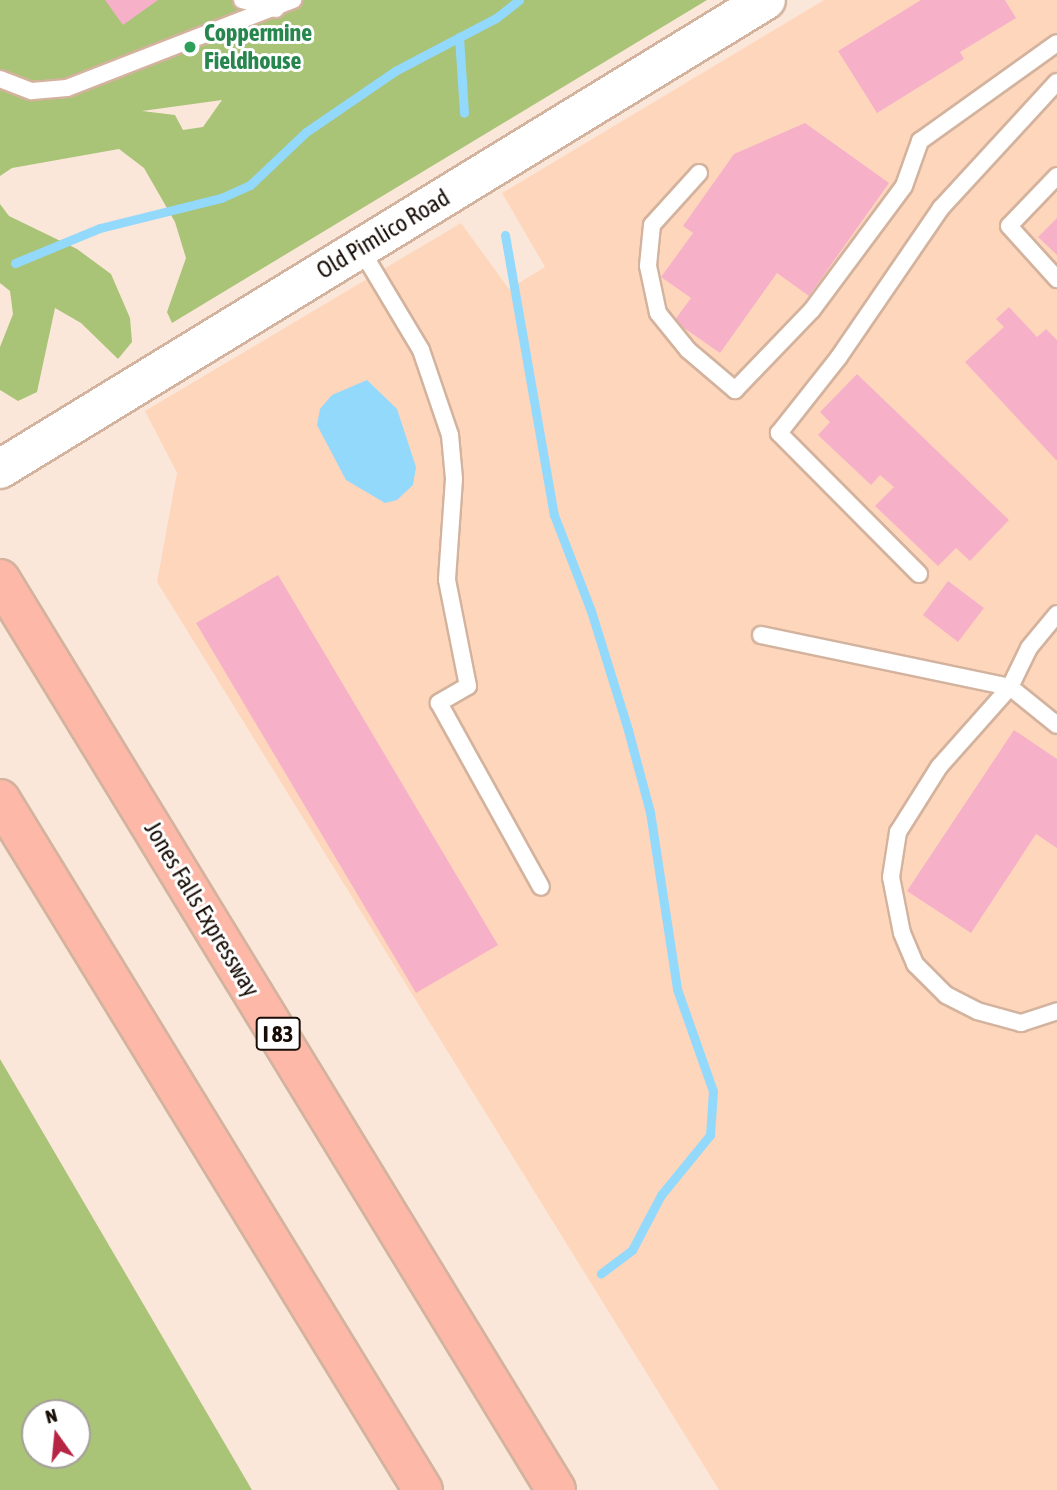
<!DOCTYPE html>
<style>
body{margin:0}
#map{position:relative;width:1057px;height:1490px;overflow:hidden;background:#fbe7da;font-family:"Asap Condensed",sans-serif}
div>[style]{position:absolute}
.built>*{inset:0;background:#fed6bc}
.green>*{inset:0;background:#a9c377}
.water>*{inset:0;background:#93d9fc}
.stream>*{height:9px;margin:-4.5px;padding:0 4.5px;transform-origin:4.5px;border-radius:4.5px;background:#93d9fc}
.building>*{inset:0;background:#f6b1c9}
.roads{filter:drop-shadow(2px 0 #d3b39e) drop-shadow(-2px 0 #d3b39e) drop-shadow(0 2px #d3b39e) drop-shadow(0 -2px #d3b39e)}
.service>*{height:16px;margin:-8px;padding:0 8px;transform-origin:8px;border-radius:8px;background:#fff}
.tertiary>*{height:38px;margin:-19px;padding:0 19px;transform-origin:19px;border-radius:19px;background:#fff}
.motorway>*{height:38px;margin:-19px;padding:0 19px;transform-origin:19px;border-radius:19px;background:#fdb8a8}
.dots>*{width:19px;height:19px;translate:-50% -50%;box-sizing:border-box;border:4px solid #fff;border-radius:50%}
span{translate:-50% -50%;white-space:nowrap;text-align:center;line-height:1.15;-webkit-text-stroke:6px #fff;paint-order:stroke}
.shield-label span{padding:2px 5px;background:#fff;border:2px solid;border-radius:5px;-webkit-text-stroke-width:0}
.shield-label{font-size:23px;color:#180d06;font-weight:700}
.leisure-label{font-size:24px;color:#27864d;font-weight:700}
.left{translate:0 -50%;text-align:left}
.street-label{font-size:24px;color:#180d06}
.north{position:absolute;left:21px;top:1399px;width:70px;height:70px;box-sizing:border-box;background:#fff;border:2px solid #a39e9b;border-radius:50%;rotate:345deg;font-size:19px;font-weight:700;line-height:28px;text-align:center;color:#180d06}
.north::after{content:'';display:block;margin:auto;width:24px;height:32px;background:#b72544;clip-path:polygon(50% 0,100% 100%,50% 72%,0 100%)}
</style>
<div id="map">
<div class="built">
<div style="clip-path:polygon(824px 0,1057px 0,1057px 1490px,719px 1490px,157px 582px,177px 473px,145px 411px,461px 223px,509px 289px,545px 267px,502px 193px)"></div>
</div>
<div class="green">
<div style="clip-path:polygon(evenodd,0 0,707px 0,172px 323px,167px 312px,186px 258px,175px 222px,144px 168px,119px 149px,12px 168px,0 176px,0 0,222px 100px,203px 127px,183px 130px,175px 115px,142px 111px,222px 100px)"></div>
<div style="clip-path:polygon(0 204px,9px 216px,77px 249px,111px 274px,130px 318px,132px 342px,118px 359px,81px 323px,55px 308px,37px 392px,18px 401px,0 390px,0 347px,13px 314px,10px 291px,0 283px)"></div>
<div style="clip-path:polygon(evenodd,0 1059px,10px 1076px,252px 1490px,0 1490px,0 1059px,35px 1413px,77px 1413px,77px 1455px,35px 1455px,35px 1413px)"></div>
</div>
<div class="water">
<div style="clip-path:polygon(367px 380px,397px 409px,416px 467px,413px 485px,397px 500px,385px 503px,346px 480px,317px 425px,320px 409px,332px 395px)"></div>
</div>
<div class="stream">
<div style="left:459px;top:37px;width:76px;rotate:86.2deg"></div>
<div style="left:505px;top:235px;width:284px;rotate:80.1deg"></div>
<div style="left:554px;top:515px;width:103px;rotate:68.9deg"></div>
<div style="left:591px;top:611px;width:125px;rotate:72.7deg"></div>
<div style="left:628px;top:730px;width:85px;rotate:75deg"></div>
<div style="left:650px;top:812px;width:179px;rotate:81.3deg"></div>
<div style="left:677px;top:989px;width:108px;rotate:70.6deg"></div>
<div style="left:713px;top:1091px;width:44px;rotate:93.9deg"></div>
<div style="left:710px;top:1135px;width:77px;rotate:129.2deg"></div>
<div style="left:661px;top:1195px;width:62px;rotate:117.8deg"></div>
<div style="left:632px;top:1250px;width:39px;rotate:143deg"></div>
<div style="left:15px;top:263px;width:92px;rotate:-22.4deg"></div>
<div style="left:100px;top:228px;width:125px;rotate:-13.9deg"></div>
<div style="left:221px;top:198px;width:32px;rotate:-24deg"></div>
<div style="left:250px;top:185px;width:77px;rotate:-43.4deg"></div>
<div style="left:306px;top:132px;width:108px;rotate:-34.4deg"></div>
<div style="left:395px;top:71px;width:114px;rotate:-27.7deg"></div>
<div style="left:496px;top:18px;width:29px;rotate:-38deg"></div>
</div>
<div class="building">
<div style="clip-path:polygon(105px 0,158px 0,123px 25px)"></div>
<div style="clip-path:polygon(921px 0,1005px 0,1016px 18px,960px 52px,964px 59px,877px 113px,838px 51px)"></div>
<div style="clip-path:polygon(805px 123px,889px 183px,809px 296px,777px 273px,720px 353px,674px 321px,691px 298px,661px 277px,693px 233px,683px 226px,734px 154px)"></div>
<div style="clip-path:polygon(1057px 218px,1057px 255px,1038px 237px)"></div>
<div style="clip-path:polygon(1009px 307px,1037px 337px,1046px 329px,1057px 340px,1057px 461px,965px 362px,1004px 327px,996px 319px)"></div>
<div style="clip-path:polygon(857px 374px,1009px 520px,970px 561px,956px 548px,938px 566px,875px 506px,894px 487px,880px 475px,871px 485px,818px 435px,830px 422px,820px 412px)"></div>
<div style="clip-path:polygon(278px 575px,498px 945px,416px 993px,196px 623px)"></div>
<div style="clip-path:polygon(948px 581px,984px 608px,958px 642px,923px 615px)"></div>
<div style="clip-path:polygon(1014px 730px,1057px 759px,1057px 848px,1036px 834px,971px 933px,907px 891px)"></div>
</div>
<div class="roads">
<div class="service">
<div style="left:242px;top:0;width:35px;rotate:15deg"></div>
<div style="left:0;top:79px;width:34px;rotate:21deg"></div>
<div style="left:32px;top:91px;width:35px;rotate:-5deg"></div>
<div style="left:67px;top:88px;width:243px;rotate:-21.3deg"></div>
<div style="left:699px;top:173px;width:70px;rotate:132.1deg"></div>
<div style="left:652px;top:225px;width:41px;rotate:95.6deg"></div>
<div style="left:648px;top:266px;width:48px;rotate:78deg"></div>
<div style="left:658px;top:313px;width:48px;rotate:51deg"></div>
<div style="left:688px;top:350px;width:62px;rotate:40.4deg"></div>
<div style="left:735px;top:390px;width:111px;rotate:-46.1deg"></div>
<div style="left:812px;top:310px;width:154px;rotate:-53.4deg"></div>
<div style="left:904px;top:186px;width:48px;rotate:-70.4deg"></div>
<div style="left:920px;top:141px;width:168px;rotate:-35.6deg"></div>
<div style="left:1057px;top:176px;width:69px;rotate:133.8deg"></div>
<div style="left:1009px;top:226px;width:72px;rotate:47.8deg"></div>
<div style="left:360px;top:248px;width:119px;rotate:59.1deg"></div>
<div style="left:421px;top:350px;width:90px;rotate:71.2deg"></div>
<div style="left:450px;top:435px;width:44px;rotate:84.8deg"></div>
<div style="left:454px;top:479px;width:101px;rotate:94deg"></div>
<div style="left:447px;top:580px;width:108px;rotate:78.8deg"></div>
<div style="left:468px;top:686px;width:34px;rotate:150deg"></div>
<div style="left:439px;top:703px;width:210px;rotate:61deg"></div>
<div style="left:919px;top:574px;width:199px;rotate:-134.8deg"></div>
<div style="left:779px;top:433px;width:97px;rotate:-51.7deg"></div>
<div style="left:839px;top:357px;width:181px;rotate:-55.6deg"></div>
<div style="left:941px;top:208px;width:171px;rotate:-47.4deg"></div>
<div style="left:1057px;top:614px;width:44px;rotate:129.5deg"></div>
<div style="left:1029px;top:648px;width:43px;rotate:116deg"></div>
<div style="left:1010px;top:687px;width:107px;rotate:131.6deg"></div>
<div style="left:939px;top:767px;width:77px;rotate:122.2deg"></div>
<div style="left:898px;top:832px;width:46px;rotate:98.8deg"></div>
<div style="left:891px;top:877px;width:57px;rotate:78.9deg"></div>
<div style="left:902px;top:933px;width:34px;rotate:67deg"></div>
<div style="left:915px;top:964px;width:44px;rotate:45deg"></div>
<div style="left:946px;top:995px;width:35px;rotate:27deg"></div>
<div style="left:977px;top:1011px;width:46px;rotate:15.3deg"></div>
<div style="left:1021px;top:1023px;width:38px;rotate:-18deg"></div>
<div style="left:761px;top:635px;width:254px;rotate:11.8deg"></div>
<div style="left:1010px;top:687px;width:60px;rotate:39deg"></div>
</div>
<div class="tertiary">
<div style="left:0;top:469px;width:898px;rotate:-31.48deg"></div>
</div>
<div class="motorway">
<div style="left:0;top:579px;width:1067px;rotate:58.6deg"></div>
<div style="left:0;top:799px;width:810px;rotate:58.53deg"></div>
</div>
</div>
<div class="dots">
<div style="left:190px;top:47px;background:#2e9e5b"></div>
</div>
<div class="shield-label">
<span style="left:278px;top:1034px">I 83</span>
</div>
<div class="leisure-label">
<span class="left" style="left:204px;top:47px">Coppermine<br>Fieldhouse</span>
</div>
<div class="street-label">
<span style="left:383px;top:234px;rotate:-31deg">Old Pimlico Road</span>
<span style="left:202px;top:909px;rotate:59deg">Jones Falls Expressway</span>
</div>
<div class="north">N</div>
</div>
